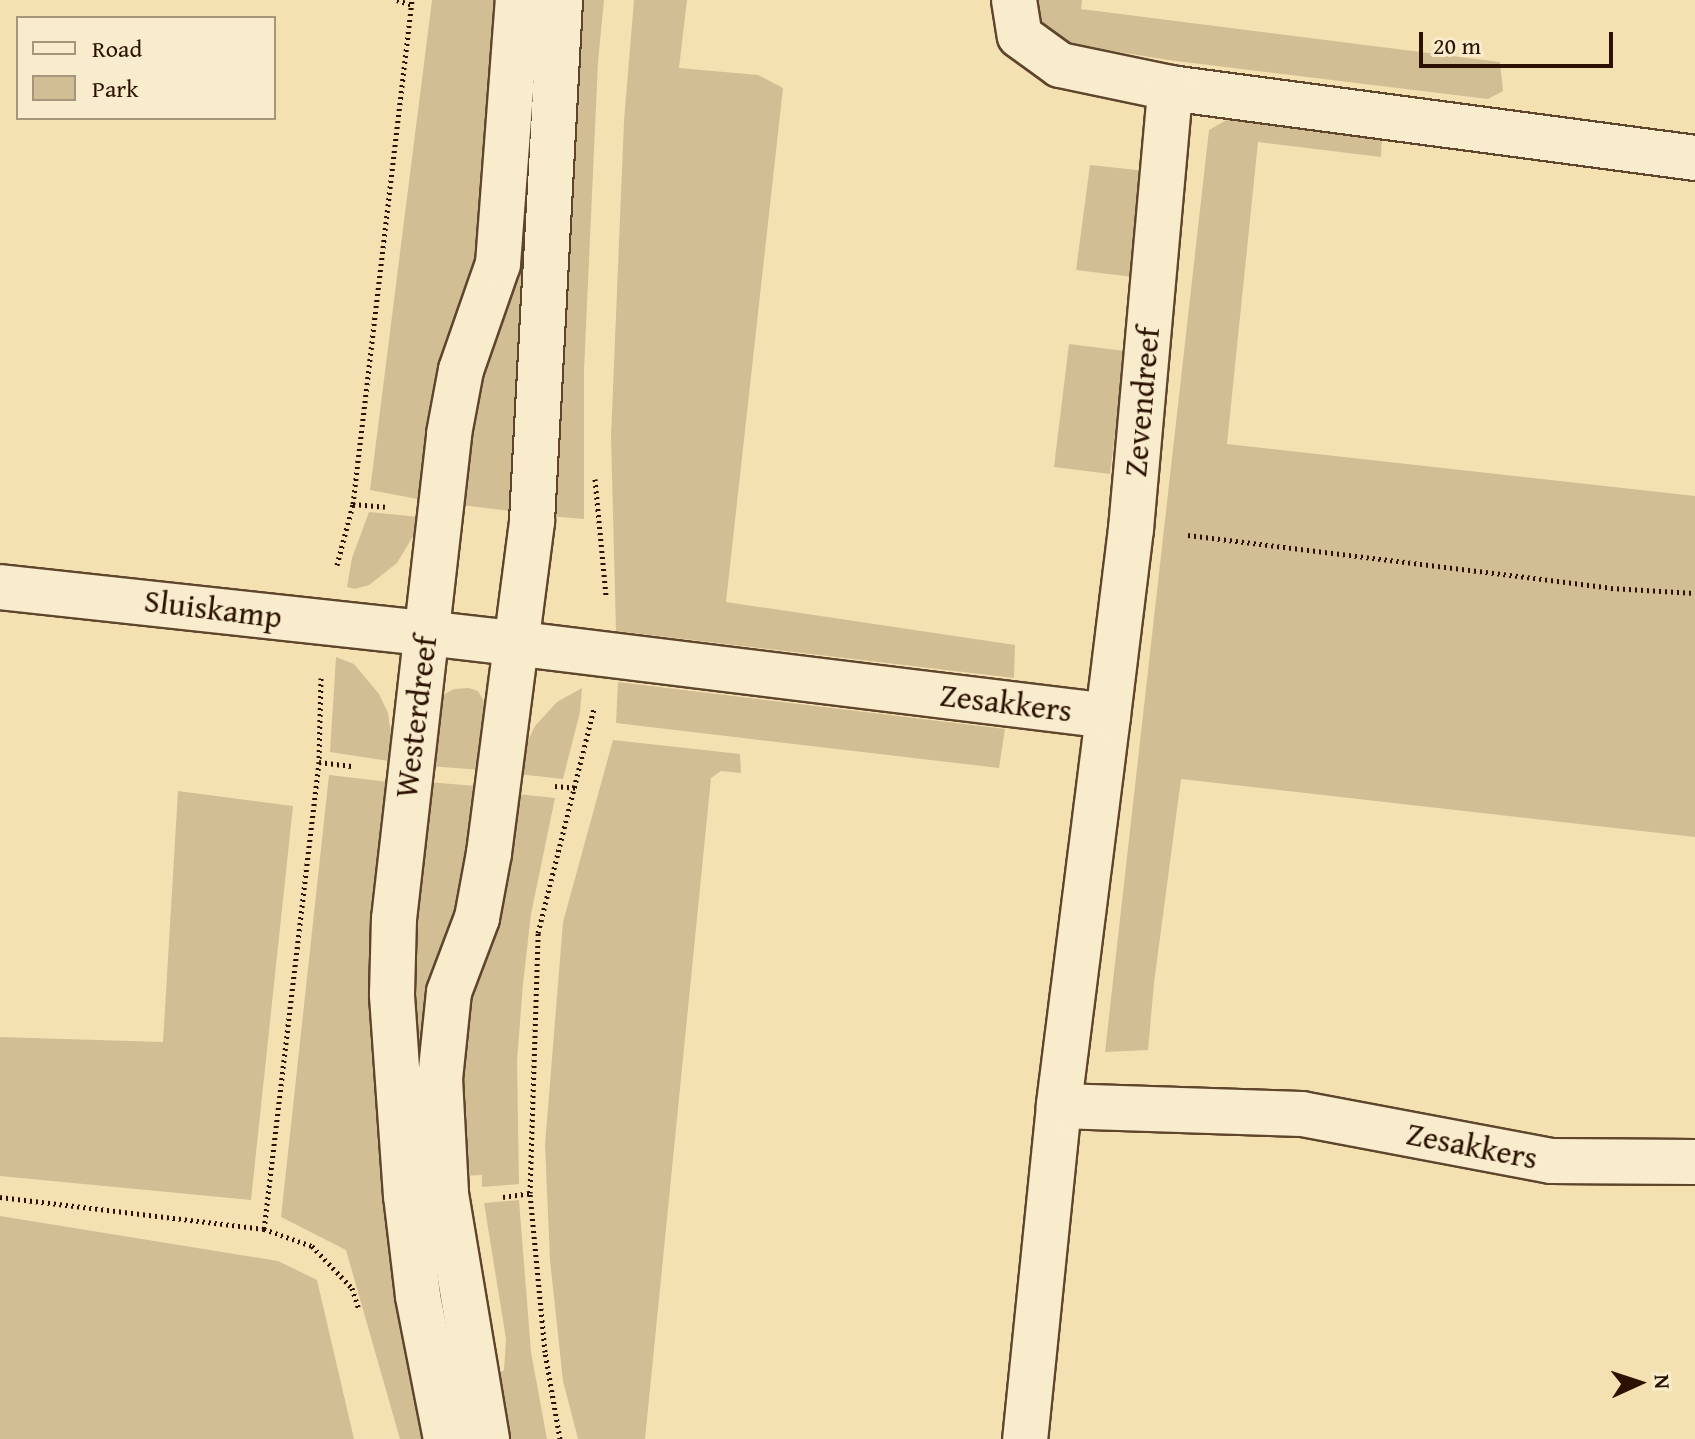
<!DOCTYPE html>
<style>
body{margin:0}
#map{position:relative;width:1695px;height:1439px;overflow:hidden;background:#f4e1b2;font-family:"Gentium Book Plus",serif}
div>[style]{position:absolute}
.green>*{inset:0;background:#d2be94}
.path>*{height:5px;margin-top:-2.5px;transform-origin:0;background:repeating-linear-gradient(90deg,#2c1100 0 2px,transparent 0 6px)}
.roads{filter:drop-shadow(2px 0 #5e452c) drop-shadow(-2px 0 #5e452c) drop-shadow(0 2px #5e452c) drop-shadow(0 -2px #5e452c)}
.minor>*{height:44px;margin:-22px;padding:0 22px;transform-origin:22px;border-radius:22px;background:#f8eccd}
.tertiary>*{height:44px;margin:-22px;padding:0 22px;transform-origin:22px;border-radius:22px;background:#f8eccd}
span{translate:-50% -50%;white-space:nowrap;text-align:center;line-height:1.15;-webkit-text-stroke:6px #f8eccd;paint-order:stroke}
.street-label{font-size:32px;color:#2c1100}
.legend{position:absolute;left:16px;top:16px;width:260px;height:104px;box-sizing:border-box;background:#f8eccd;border:2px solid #a6947b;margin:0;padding:10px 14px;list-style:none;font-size:24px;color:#2c1100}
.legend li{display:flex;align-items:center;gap:16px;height:40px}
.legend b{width:40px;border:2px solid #a6947b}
.north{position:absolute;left:1599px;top:1343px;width:80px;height:80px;-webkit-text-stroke:6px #f8eccd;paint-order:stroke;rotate:87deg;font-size:22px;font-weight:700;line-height:32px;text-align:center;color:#2c1100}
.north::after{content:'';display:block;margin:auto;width:28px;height:36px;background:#2c1100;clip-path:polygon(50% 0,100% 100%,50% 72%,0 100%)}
.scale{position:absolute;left:1419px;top:32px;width:194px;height:36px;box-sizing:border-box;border:4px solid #2c1100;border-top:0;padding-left:10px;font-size:24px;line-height:28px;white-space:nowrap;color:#2c1100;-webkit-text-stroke:6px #f8eccd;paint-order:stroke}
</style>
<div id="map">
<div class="green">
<div style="clip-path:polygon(432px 0,498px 0,485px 223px,461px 309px,423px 500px,370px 490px)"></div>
<div style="clip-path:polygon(577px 0,604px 0,598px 62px,584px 371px,584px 519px,548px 516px)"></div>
<div style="clip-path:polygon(634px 0,687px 0,679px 68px,758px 75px,783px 88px,726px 602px,1015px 645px,1014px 678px,616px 631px,611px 437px,624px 121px)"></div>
<div style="clip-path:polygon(1036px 0,1082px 0,1081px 9px,1500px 62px,1503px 91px,1488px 99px,1168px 60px,1065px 43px,1044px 30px)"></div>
<div style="clip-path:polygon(1232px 117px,1382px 131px,1381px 157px,1258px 142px,1227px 444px,1695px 496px,1695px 837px,1181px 779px,1154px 983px,1148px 1050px,1105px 1052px,1209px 130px)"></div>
<div style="clip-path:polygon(1090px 165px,1146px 171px,1133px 277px,1076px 270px)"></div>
<div style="clip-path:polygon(523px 192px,532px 193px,513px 508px,510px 511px,461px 505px,474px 393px)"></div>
<div style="clip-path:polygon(1069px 344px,1125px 351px,1110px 474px,1054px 467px)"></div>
<div style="clip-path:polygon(369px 512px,419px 517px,421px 523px,397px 563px,369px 585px,355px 589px,347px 587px,352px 558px)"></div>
<div style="clip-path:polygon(336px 657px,354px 664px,379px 694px,388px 713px,395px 762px,330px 752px)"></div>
<div style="clip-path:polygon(618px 682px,1005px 729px,999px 768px,616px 723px)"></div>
<div style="clip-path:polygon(469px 688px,478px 691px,490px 712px,482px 770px,429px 766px,441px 696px,454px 689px)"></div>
<div style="clip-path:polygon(582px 688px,580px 712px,563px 779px,518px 774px,521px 755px,535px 726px,557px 702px)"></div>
<div style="clip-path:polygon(613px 740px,740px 754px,741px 773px,721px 771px,711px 778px,645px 1439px,578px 1439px,563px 1381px,550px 1260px,545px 1145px,563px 922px)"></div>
<div style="clip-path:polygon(329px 775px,389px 782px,430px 1439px,400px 1439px,346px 1250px,281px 1217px)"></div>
<div style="clip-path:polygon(428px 782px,476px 786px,477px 821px,420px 1081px,410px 1081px,410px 952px)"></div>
<div style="clip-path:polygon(178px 791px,293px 806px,251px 1200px,0 1176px,0 1037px,163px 1042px)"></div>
<div style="clip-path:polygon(517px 794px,555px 798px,531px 914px,523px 984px,517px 1061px,519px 1184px,482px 1187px,482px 1175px,461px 1176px,462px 1009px)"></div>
<div style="clip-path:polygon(519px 1200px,531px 1352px,547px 1439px,505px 1439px,494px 1376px,504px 1370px,506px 1339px,484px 1203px)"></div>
<div style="clip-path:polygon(0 1216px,278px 1261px,317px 1280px,354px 1439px,0 1439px)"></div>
</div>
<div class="path">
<div style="left:397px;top:0;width:16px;rotate:18deg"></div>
<div style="left:595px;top:479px;width:118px;rotate:84.6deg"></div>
<div style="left:353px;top:504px;width:32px;rotate:5deg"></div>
<div style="left:1188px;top:535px;width:426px;rotate:7.1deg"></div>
<div style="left:1611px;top:588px;width:84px;rotate:3.4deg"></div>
<div style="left:337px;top:565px;width:63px;rotate:-75.3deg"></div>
<div style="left:353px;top:504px;width:507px;rotate:-83.32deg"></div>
<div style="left:321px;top:678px;width:84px;rotate:91.4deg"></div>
<div style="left:319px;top:762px;width:470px;rotate:96.7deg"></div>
<div style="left:264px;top:1229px;width:51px;rotate:19.5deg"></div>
<div style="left:312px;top:1246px;width:58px;rotate:46.4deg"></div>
<div style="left:352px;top:1288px;width:22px;rotate:72deg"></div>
<div style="left:319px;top:762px;width:35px;rotate:7deg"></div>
<div style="left:555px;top:786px;width:21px;rotate:5deg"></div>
<div style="left:0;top:1197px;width:266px;rotate:6.9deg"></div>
<div style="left:503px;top:1197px;width:27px;rotate:-8deg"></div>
<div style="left:560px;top:1439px;width:88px;rotate:-99.8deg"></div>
<div style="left:545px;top:1352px;width:160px;rotate:-95.4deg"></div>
<div style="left:530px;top:1193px;width:260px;rotate:-88.2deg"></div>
<div style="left:538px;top:933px;width:231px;rotate:-76deg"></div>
</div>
<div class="roads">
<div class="minor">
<div style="left:1014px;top:0;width:36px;rotate:81deg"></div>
<div style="left:1020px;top:36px;width:49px;rotate:35.9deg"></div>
<div style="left:1060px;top:65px;width:112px;rotate:11.8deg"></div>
<div style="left:1170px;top:88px;width:530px;rotate:7.59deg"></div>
<div style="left:0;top:587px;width:428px;rotate:6.2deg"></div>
<div style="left:513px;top:643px;width:599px;rotate:6.99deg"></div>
<div style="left:1108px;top:716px;width:393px;rotate:97.2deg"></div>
<div style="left:1059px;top:1106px;width:335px;rotate:95.8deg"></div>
<div style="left:1108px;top:716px;width:188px;rotate:-83deg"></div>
<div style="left:1131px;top:529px;width:443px;rotate:-84.9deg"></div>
<div style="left:1059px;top:1106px;width:243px;rotate:1.9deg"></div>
<div style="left:1302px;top:1114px;width:253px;rotate:10.7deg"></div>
<div style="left:1551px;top:1161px;width:144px;rotate:0.4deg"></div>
</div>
<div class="tertiary">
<div style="left:426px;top:633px;width:88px;rotate:6.6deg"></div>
<div style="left:446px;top:1439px;width:146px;rotate:-101.1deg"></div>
<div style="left:418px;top:1296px;width:101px;rotate:-96.8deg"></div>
<div style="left:406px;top:1196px;width:202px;rotate:-94deg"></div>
<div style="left:392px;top:994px;width:75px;rotate:-88.5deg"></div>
<div style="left:394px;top:919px;width:488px;rotate:-83.5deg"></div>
<div style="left:449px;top:434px;width:65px;rotate:-79.4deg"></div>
<div style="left:461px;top:370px;width:112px;rotate:-70.8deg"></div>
<div style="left:498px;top:264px;width:265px;rotate:-85.7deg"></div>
<div style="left:487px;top:1439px;width:249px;rotate:-99.5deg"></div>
<div style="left:446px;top:1193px;width:114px;rotate:-93deg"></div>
<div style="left:440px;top:1079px;width:87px;rotate:-84.1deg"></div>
<div style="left:449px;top:992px;width:79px;rotate:-69.3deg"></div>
<div style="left:477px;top:918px;width:66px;rotate:-79.5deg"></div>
<div style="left:489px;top:853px;width:335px;rotate:-82.6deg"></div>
<div style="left:532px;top:521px;width:522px;rotate:-86.92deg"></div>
</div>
</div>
<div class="street-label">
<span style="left:1142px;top:402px;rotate:-85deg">Zevendreef</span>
<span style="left:213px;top:609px;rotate:7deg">Sluiskamp</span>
<span style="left:1006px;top:703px;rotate:7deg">Zesakkers</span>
<span style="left:416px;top:717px;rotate:-83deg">Westerdreef</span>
<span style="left:1472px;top:1146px;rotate:11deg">Zesakkers</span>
</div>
<ul class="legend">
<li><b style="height:10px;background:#f8eccd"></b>Road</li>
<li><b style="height:22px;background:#d2be94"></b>Park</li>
</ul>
<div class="north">N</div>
<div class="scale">20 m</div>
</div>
